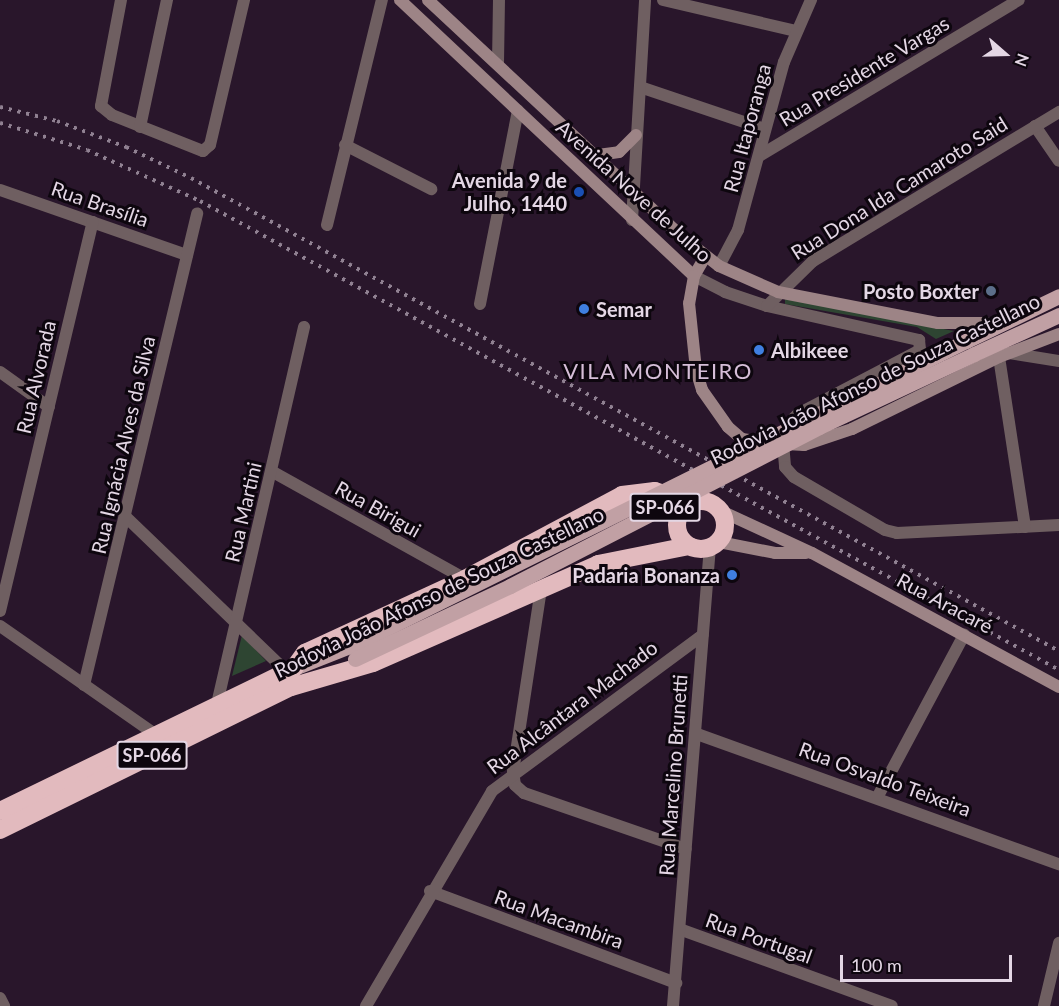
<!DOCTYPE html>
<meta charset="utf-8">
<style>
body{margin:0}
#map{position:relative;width:1059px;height:1006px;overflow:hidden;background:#29162b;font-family:Lato,sans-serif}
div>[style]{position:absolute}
.green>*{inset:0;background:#2e4532}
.street>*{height:12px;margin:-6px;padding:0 6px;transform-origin:6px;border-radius:6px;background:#6f5f61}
.secondary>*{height:12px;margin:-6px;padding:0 6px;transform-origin:6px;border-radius:6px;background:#9d8486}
.primary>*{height:15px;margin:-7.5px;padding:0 7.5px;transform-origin:7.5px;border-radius:7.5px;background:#c1a0a4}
.highway>*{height:18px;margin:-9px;padding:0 9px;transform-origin:9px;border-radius:9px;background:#e2babe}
.highway>.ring{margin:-9px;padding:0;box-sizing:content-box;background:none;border:18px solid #e2babe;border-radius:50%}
.rail>*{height:4px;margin-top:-2px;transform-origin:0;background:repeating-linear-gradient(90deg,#908192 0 3px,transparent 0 9px)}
.primary-bridge>*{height:15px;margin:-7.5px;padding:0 7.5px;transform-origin:7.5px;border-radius:7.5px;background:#c1a0a4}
.dots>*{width:16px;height:16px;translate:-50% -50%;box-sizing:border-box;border:3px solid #0d060e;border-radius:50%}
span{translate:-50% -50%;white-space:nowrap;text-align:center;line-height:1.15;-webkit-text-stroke:6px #0d060e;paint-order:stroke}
.shield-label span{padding:2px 4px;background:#0d060e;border:2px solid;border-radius:4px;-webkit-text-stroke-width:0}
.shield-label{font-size:18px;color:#e4d7e5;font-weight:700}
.street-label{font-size:20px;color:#e4d7e5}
.poi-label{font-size:20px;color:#e4d7e5;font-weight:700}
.right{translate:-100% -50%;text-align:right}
.left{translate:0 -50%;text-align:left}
.quarter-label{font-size:22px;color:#d6bed8;letter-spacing:1.5px}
.north{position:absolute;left:975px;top:24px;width:60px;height:60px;-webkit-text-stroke:4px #0d060e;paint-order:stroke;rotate:110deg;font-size:16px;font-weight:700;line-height:24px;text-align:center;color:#e4d7e5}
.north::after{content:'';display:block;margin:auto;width:21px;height:27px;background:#e4d7e5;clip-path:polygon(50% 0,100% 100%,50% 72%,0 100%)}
.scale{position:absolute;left:840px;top:955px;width:172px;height:27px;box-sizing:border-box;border:3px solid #e4d7e5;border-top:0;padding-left:8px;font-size:18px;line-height:21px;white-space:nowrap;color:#e4d7e5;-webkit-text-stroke:4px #0d060e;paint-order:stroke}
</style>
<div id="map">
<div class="green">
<div style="clip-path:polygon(785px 299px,954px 331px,936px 339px,917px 327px,785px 304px)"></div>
<div style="clip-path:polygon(242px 635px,266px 661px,232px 676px)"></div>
</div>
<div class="street">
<div style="left:121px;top:0;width:108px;rotate:100.7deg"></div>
<div style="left:101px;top:106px;width:14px;rotate:39deg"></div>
<div style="left:112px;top:115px;width:98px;rotate:21.6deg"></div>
<div style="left:203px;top:151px;width:9px;rotate:-41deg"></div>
<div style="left:210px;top:145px;width:149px;rotate:-76.8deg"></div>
<div style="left:663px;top:0;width:137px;rotate:13.1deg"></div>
<div style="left:498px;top:63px;width:63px;rotate:-89.1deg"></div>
<div style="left:640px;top:87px;width:132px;rotate:18.6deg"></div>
<div style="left:1035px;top:126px;width:42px;rotate:55.6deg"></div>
<div style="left:140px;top:127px;width:130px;rotate:-78deg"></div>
<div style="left:345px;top:145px;width:97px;rotate:27.1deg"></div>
<div style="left:759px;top:156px;width:303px;rotate:-31deg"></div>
<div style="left:0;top:190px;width:198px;rotate:19.2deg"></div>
<div style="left:632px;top:220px;width:220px;rotate:-86.6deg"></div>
<div style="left:327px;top:225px;width:232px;rotate:-76.3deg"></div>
<div style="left:719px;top:266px;width:41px;rotate:-62.2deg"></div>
<div style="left:738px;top:230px;width:174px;rotate:-74.7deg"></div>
<div style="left:784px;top:62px;width:68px;rotate:-66.5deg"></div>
<div style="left:694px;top:276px;width:35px;rotate:27deg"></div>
<div style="left:725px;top:292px;width:44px;rotate:18.4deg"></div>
<div style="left:767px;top:306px;width:156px;rotate:12.6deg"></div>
<div style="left:919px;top:340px;width:10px;rotate:84deg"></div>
<div style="left:920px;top:350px;width:138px;rotate:152.3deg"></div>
<div style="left:798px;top:414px;width:11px;rotate:135deg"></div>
<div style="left:790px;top:422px;width:22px;rotate:108deg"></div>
<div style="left:783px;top:443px;width:24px;rotate:85deg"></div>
<div style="left:785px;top:467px;width:13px;rotate:48deg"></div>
<div style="left:794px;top:477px;width:105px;rotate:30.2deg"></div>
<div style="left:885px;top:530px;width:12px;rotate:14deg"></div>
<div style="left:897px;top:533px;width:162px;rotate:-2.8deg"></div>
<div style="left:480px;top:304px;width:197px;rotate:-78.9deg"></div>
<div style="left:767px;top:306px;width:64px;rotate:-44.4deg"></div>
<div style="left:813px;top:261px;width:288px;rotate:-31.2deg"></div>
<div style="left:1009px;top:353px;width:51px;rotate:9.1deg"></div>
<div style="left:999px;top:357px;width:172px;rotate:81.3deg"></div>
<div style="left:0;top:372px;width:60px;rotate:35.5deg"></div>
<div style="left:273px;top:472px;width:220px;rotate:29.1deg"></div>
<div style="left:127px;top:518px;width:221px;rotate:43.9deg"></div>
<div style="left:541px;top:589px;width:185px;rotate:98.7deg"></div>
<div style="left:513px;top:772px;width:13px;rotate:81deg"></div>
<div style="left:515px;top:785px;width:12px;rotate:42deg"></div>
<div style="left:524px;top:793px;width:171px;rotate:19.1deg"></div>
<div style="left:0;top:611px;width:400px;rotate:-76.6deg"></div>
<div style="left:0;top:626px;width:189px;rotate:34.9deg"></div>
<div style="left:84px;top:685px;width:485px;rotate:-76.5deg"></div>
<div style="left:217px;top:704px;width:387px;rotate:-77deg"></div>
<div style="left:697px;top:734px;width:385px;rotate:19.8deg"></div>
<div style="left:878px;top:796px;width:183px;rotate:-61.9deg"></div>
<div style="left:430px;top:891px;width:263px;rotate:20.5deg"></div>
<div style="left:682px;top:930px;width:223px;rotate:19.9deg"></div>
<div style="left:0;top:998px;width:9px;rotate:63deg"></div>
<div style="left:366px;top:1006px;width:249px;rotate:-59.6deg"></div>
<div style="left:492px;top:791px;width:262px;rotate:-36.5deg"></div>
<div style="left:673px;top:1006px;width:459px;rotate:-85.4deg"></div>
<div style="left:1044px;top:1006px;width:65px;rotate:-76.6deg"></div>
</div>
<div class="secondary">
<div style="left:400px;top:0;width:403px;rotate:43.2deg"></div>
<div style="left:428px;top:0;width:346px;rotate:43deg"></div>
<div style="left:681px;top:236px;width:48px;rotate:38.3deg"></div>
<div style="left:719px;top:266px;width:64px;rotate:23.8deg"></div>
<div style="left:778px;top:292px;width:163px;rotate:11deg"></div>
<div style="left:938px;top:323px;width:63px"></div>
<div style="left:598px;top:155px;width:21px;rotate:-8deg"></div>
<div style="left:619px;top:152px;width:24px;rotate:-45deg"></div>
<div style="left:705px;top:257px;width:22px;rotate:120deg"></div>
<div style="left:694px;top:276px;width:27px;rotate:100deg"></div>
<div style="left:689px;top:303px;width:67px;rotate:84deg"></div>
<div style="left:696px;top:370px;width:21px;rotate:73deg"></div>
<div style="left:702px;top:390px;width:45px;rotate:54.9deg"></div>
<div style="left:728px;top:427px;width:18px;rotate:41deg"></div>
<div style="left:742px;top:439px;width:21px;rotate:8deg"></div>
<div style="left:786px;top:444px;width:18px;rotate:3deg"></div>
<div style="left:804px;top:445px;width:51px;rotate:-18.4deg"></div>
<div style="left:852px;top:429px;width:164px;rotate:-26.1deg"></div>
<div style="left:999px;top:357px;width:64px;rotate:-21deg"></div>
<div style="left:721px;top:511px;width:100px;rotate:24.8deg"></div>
<div style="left:812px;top:553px;width:281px;rotate:28.5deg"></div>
<div style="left:719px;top:542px;width:57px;rotate:11.1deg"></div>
<div style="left:775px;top:553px;width:31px"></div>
</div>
<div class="primary">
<div style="left:966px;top:341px;width:103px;rotate:-25.8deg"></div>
<div style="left:974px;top:354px;width:94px;rotate:-24.6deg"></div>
<div style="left:294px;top:668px;width:68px;rotate:-21.6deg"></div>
</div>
<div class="highway">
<div class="ring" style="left:677px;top:501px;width:30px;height:30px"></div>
<div style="left:0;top:811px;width:327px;rotate:-25.9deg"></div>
<div style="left:294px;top:668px;width:19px;rotate:-54deg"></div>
<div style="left:305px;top:653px;width:176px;rotate:-24.8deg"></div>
<div style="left:465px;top:579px;width:178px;rotate:-28.1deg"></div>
<div style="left:622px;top:495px;width:33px;rotate:-7deg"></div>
<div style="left:655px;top:491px;width:36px;rotate:19deg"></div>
<div style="left:0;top:830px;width:324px;rotate:-26.2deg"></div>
<div style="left:291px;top:687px;width:85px;rotate:-16.3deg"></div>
<div style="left:373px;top:663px;width:246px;rotate:-23.7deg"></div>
<div style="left:598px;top:564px;width:93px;rotate:-11.2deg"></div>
</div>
<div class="rail">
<div style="left:0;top:107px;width:59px;rotate:13.8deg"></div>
<div style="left:57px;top:121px;width:74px;rotate:20.6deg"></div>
<div style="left:126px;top:147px;width:72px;rotate:25.5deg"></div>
<div style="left:191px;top:178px;width:989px;rotate:28.59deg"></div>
<div style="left:0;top:123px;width:91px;rotate:17.2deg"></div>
<div style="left:87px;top:150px;width:124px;rotate:24.3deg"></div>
<div style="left:200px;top:201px;width:979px;rotate:28.63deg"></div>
</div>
<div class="primary-bridge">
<div style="left:357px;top:643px;width:680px;rotate:-26.38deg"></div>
<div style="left:355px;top:659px;width:171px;rotate:-25.2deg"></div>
<div style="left:510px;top:586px;width:348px;rotate:-27.2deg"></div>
<div style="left:819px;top:427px;width:171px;rotate:-25.2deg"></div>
</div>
<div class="dots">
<div style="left:579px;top:192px;background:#1a4fb4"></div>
<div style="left:991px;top:291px;background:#5c6f8a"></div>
<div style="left:584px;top:309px;background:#3f7fe0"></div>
<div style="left:759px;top:350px;background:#3f7fe0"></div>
<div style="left:732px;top:575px;background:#3f7fe0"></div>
</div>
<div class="shield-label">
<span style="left:665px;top:507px">SP-066</span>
<span style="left:152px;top:755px">SP-066</span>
</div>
<div class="street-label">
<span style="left:864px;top:71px;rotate:-31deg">Rua Presidente Vargas</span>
<span style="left:747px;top:128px;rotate:-75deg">Rua Itaporanga</span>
<span style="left:899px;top:188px;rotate:-32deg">Rua Dona Ida Camaroto Said</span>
<span style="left:634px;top:191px;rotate:42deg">Avenida Nove de Julho</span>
<span style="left:100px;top:204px;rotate:19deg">Rua Brasília</span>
<span style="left:36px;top:377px;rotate:-77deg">Rua Alvorada</span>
<span style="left:875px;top:379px;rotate:-26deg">Rodovia João Afonso de Souza Castellano</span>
<span style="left:123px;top:445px;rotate:-77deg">Rua Ignácia Alves da Silva</span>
<span style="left:378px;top:509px;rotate:29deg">Rua Birigui</span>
<span style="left:243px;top:512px;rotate:-77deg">Rua Martini</span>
<span style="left:439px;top:592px;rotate:-26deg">Rodovia João Afonso de Souza Castellano</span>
<span style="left:945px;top:603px;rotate:28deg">Rua Aracaré</span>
<span style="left:572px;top:707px;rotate:-37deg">Rua Alcântara Machado</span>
<span style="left:673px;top:775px;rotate:-86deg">Rua Marcelino Brunetti</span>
<span style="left:885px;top:779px;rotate:20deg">Rua Osvaldo Teixeira</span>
<span style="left:559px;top:919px;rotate:20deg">Rua Macambira</span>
<span style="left:759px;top:938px;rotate:20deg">Rua Portugal</span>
</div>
<div class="poi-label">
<span class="right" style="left:567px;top:192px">Avenida 9 de<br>Julho, 1440</span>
<span class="right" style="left:979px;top:291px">Posto Boxter</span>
<span class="left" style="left:596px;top:309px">Semar</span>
<span class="left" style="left:771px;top:350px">Albikeee</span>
<span class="right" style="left:720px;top:575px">Padaria Bonanza</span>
</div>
<div class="quarter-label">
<span style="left:658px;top:371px">VILA MONTEIRO</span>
</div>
<div class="north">N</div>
<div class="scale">100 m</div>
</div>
